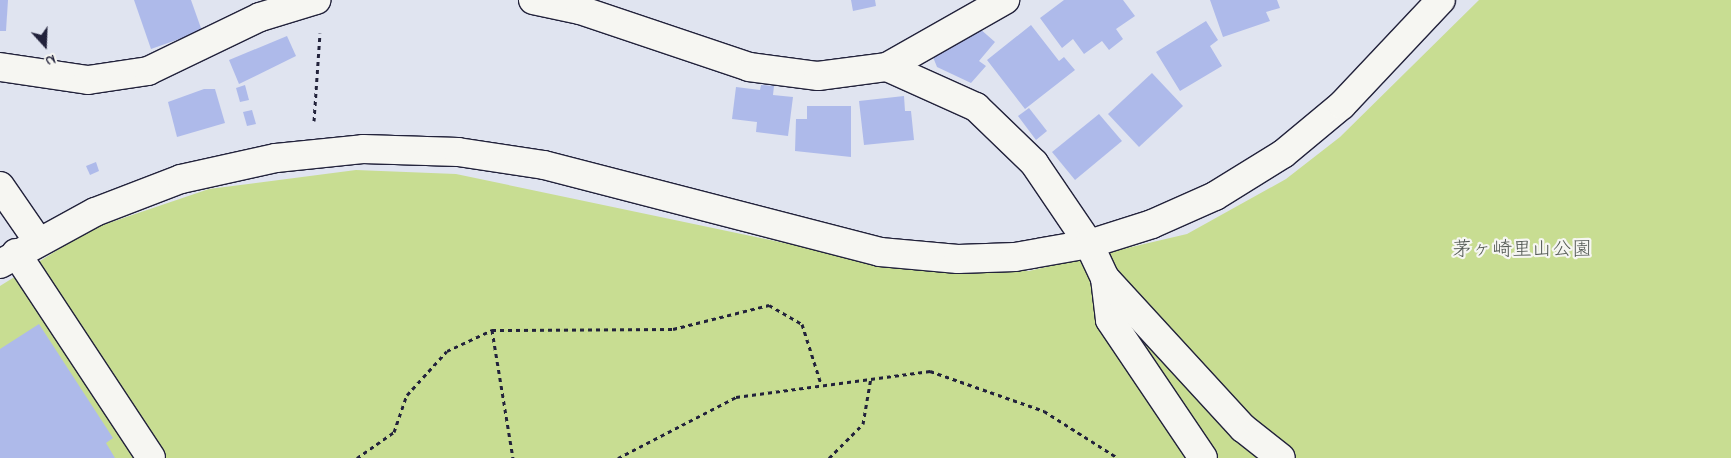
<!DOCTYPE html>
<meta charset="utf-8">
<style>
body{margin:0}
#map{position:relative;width:1731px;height:458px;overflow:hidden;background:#e0e4f0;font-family:"Indie Flower","Klee One",sans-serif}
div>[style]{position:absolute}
.green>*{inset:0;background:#c8dd92}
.building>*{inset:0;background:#aebaea}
.path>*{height:3px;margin-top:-1.5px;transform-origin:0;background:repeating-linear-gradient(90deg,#22223b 0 4px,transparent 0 8px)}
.roads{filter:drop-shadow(1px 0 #22223b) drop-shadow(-1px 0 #22223b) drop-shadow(0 1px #22223b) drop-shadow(0 -1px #22223b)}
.minor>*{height:28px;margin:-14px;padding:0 14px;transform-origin:14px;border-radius:14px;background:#f6f6f2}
.tertiary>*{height:28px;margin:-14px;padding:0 14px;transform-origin:14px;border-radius:14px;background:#f6f6f2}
span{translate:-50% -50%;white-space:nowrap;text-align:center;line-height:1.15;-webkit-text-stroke:4.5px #f6f6f2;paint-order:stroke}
.park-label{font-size:20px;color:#545a55}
.north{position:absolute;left:20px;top:20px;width:50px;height:50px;-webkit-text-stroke:4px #f6f6f2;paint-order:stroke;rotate:160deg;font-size:14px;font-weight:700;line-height:20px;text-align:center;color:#22223b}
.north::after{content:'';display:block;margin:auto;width:18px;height:22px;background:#22223b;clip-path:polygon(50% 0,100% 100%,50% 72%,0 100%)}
</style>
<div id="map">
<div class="green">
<div style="clip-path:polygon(1479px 0,1731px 0,1731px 458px,0 458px,0 286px,91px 229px,209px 189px,356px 170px,456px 174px,903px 268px,1029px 271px,1187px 234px,1286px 179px,1340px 137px)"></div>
</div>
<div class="building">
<div style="clip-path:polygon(0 0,8px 0,6px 31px,0 31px)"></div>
<div style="clip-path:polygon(134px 0,191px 0,202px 31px,151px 49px)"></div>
<div style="clip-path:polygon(851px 0,875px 0,876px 6px,853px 11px)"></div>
<div style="clip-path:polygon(1064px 0,1123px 0,1135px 16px,1116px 29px,1123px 39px,1109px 50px,1102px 41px,1084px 54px,1073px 39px,1062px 48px,1040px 18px)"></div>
<div style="clip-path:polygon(1210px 0,1277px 0,1280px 8px,1266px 12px,1270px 21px,1223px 37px)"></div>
<div style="clip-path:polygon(1206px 21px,1218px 40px,1210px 46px,1222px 66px,1180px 91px,1156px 52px)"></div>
<div style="clip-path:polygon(1031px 25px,1059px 61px,1064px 57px,1075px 70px,1025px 109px,987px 60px)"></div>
<div style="clip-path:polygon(979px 28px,995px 42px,979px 61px,986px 66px,971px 83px,937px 67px,933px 57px)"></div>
<div style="clip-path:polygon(287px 36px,296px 56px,239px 84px,229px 60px)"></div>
<div style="clip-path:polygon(1152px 73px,1183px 106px,1139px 147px,1108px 114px)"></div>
<div style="clip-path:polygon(245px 85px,249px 100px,240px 102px,236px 88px)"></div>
<div style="clip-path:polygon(761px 85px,774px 86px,773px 95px,793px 97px,788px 136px,756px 132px,757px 122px,732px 119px,736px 87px,760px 90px)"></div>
<div style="clip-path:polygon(204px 89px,215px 89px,225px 123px,177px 137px,168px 102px)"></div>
<div style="clip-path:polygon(904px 96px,905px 111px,911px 111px,914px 140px,864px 145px,859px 101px)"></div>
<div style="clip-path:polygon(807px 106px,851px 106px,851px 157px,795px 151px,796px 119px,807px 119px)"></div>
<div style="clip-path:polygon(1029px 108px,1047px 131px,1036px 140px,1018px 116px)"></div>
<div style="clip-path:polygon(252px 110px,256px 124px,247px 126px,243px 112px)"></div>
<div style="clip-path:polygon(1099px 114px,1122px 141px,1075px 180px,1052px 152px)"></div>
<div style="clip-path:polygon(96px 162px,99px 171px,90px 175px,86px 166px)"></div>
<div style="clip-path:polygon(39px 324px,113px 438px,106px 443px,115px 458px,0 458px,0 349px)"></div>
</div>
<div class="path">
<div style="left:314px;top:121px;width:88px;rotate:-86.1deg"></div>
<div style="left:492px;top:330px;width:130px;rotate:80.7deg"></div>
<div style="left:357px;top:458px;width:45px;rotate:-35.1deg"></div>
<div style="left:394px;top:432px;width:39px;rotate:-71deg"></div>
<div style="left:407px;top:395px;width:59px;rotate:-47.7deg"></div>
<div style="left:447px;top:351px;width:50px;rotate:-25deg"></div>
<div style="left:492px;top:330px;width:181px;rotate:-0.3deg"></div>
<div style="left:673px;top:329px;width:99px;rotate:-14deg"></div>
<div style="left:769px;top:305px;width:38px;rotate:30deg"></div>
<div style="left:802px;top:324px;width:63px;rotate:72.4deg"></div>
<div style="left:618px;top:458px;width:133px;rotate:-27.3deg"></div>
<div style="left:736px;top:397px;width:196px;rotate:-7.6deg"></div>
<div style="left:930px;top:371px;width:121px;rotate:19.3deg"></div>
<div style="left:1044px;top:411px;width:88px;rotate:32.4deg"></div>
<div style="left:829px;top:458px;width:48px;rotate:-45deg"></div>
<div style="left:863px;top:424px;width:48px;rotate:-80.3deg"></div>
</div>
<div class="roads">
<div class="minor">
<div style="left:533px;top:0;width:48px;rotate:12deg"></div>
<div style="left:580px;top:10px;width:178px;rotate:18.6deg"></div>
<div style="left:749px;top:67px;width:70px;rotate:7.4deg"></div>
<div style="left:818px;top:76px;width:70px;rotate:-7.4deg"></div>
<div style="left:887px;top:67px;width:136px;rotate:-29.6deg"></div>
<div style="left:0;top:67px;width:89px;rotate:8.4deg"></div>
<div style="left:88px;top:80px;width:61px;rotate:-8.5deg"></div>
<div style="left:148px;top:71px;width:124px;rotate:-25.7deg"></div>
<div style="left:260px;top:17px;width:59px;rotate:-16.9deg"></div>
<div style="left:887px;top:67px;width:98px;rotate:24.2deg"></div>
<div style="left:976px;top:107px;width:81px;rotate:44deg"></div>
<div style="left:1034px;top:163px;width:98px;rotate:55.8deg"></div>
<div style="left:1089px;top:244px;width:38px;rotate:65deg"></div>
<div style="left:1105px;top:278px;width:42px;rotate:83.2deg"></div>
<div style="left:1110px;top:320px;width:166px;rotate:56deg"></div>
<div style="left:0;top:186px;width:67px;rotate:55.4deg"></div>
<div style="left:16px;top:253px;width:245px;rotate:56.6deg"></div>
<div style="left:1105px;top:278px;width:204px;rotate:47.4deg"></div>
<div style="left:1243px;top:428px;width:48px;rotate:38.3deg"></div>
</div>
<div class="tertiary">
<div style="left:0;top:264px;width:108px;rotate:-28.7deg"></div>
<div style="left:95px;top:212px;width:92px;rotate:-21deg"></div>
<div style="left:181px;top:179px;width:97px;rotate:-12.5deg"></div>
<div style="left:276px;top:158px;width:87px;rotate:-5.9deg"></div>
<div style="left:363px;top:149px;width:95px;rotate:1.8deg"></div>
<div style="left:458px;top:152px;width:87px;rotate:8.6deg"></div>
<div style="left:544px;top:165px;width:347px;rotate:14.5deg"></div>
<div style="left:880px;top:252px;width:78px;rotate:5.1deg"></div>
<div style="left:958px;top:259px;width:57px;rotate:-2deg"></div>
<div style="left:1015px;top:257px;width:75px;rotate:-10deg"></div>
<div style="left:1089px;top:244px;width:66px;rotate:-17.6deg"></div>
<div style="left:1152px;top:224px;width:69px;rotate:-24deg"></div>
<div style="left:1215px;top:196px;width:80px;rotate:-31.7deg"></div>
<div style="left:1283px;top:154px;width:77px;rotate:-39.7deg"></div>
<div style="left:1342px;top:105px;width:144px;rotate:-46.7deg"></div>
</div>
</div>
<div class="park-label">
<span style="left:1522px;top:250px">茅ヶ崎里山公園</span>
</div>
<div class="north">N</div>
</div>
